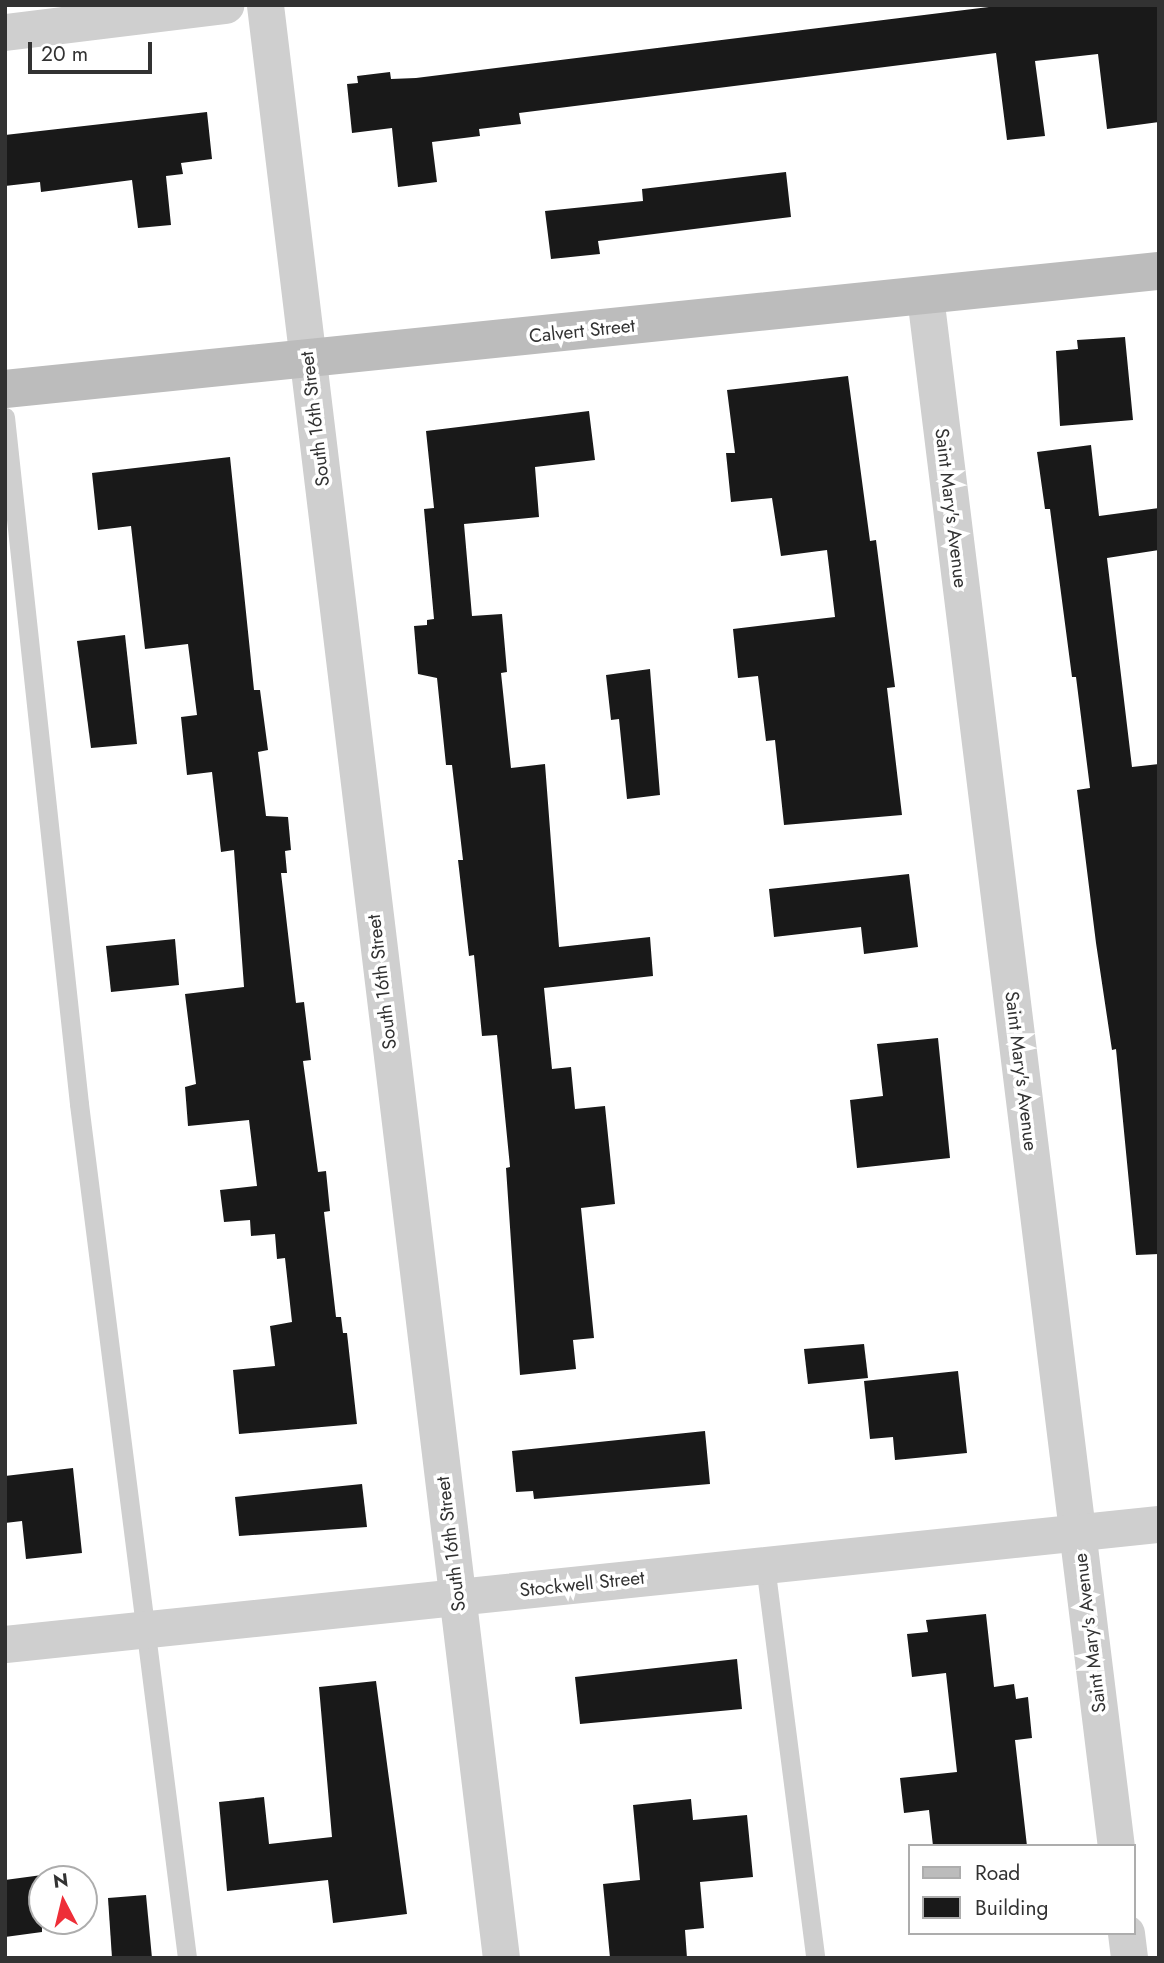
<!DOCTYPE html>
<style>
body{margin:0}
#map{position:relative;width:1164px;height:1963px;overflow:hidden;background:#fff;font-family:Jost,sans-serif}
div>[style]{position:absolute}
.building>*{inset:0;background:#191919}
.lane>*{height:19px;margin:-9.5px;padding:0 9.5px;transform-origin:9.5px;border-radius:9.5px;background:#cfcfcf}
.street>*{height:37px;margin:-18.5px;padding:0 18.5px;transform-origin:18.5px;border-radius:18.5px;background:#cfcfcf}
.secondary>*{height:38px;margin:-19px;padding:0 19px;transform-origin:19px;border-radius:19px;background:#bcbcbc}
span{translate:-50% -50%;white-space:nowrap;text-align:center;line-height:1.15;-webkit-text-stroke:7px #fff;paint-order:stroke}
.street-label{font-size:19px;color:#323232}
.frame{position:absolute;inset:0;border:7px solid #323232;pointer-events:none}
.legend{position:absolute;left:908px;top:1844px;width:228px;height:91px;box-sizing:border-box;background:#fff;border:2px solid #adadad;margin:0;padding:9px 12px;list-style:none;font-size:21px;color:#323232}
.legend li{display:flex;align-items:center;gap:14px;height:35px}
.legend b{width:35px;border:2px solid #adadad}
.north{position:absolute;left:28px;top:1865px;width:70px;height:70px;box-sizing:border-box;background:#fff;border:2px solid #adadad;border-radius:50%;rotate:353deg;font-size:19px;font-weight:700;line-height:28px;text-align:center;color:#323232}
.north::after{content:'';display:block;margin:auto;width:24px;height:32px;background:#ee2e38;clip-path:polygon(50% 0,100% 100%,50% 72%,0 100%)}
.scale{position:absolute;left:28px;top:42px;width:124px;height:32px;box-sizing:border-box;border:4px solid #323232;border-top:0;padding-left:9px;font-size:21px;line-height:24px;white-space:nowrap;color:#323232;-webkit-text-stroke:5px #fff;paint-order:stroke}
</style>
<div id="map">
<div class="building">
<div style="clip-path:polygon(1005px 5px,1159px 5px,1159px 122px,1107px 129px,1098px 54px,1035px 61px,1045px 136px,1007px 140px,996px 53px,519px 113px,521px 124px,479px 129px,480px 136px,432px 142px,437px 182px,398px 187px,392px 128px,352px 133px,347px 84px,358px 83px,357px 76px,390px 72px,391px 79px,416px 78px)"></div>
<div style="clip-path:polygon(207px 112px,212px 159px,181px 163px,183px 174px,166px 176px,171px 225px,138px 228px,132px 180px,41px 192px,40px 182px,5px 186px,5px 135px)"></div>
<div style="clip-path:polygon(786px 172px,791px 217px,598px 241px,600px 254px,551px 259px,545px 211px,643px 201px,642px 189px)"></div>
<div style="clip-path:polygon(1125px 337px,1133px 420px,1060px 426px,1056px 351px,1078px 349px,1077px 340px)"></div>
<div style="clip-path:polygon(848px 376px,870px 541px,876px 540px,887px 626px,895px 687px,887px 688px,902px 815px,784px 825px,775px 740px,766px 741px,758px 676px,738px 678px,733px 629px,835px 617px,827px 550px,781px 556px,772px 498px,731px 502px,726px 453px,735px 453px,727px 390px)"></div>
<div style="clip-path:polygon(589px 411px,595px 460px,535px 467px,539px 517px,464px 524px,472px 616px,502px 614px,507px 672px,501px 673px,511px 768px,545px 764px,559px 947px,650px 937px,653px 976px,544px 988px,552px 1069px,571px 1067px,575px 1109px,605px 1106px,615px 1204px,581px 1208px,594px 1338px,573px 1340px,576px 1369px,520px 1375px,506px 1168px,510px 1167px,497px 1035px,482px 1036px,474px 955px,469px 956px,458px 860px,463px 860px,452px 765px,446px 765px,437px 678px,418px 674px,414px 626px,427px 625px,427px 620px,434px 619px,424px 509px,434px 508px,426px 431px)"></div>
<div style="clip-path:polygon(1091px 445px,1099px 516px,1159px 508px,1159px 550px,1107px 558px,1132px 767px,1159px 764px,1159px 1254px,1136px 1255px,1116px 1049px,1112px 1050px,1096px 943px,1077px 790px,1090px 788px,1076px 677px,1072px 677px,1050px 509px,1045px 509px,1037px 452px)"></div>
<div style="clip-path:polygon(230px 457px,254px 690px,260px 690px,268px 750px,258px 752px,266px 816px,288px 817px,291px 850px,285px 851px,287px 873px,281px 873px,296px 1003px,304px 1002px,311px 1060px,303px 1061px,318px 1172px,326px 1171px,330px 1211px,324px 1212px,336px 1317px,341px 1317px,343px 1333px,347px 1333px,357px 1424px,239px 1434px,233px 1370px,275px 1366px,270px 1326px,292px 1322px,285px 1258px,277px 1259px,275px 1234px,251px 1236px,250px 1220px,224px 1222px,220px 1190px,257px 1186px,249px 1120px,188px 1126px,185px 1087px,196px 1084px,185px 994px,244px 987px,234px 850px,221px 852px,212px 772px,187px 775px,181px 717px,197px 715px,188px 644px,145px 649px,131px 526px,98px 530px,92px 473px)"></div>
<div style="clip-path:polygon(125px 635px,137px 744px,91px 748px,77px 641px)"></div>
<div style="clip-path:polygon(650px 669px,660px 795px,627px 799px,619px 719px,611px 720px,606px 675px)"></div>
<div style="clip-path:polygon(909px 874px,918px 947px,864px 954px,861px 927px,774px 937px,769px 889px)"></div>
<div style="clip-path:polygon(175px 939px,179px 985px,111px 992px,106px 946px)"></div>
<div style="clip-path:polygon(938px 1038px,950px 1158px,857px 1168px,850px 1100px,883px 1096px,877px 1044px)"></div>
<div style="clip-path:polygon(864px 1344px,868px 1378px,808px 1384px,804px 1349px)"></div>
<div style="clip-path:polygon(958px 1371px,967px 1453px,895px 1460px,893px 1437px,870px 1439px,864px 1381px)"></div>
<div style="clip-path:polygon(705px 1431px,710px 1484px,534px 1499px,533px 1491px,516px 1492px,512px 1451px)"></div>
<div style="clip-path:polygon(73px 1468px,82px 1553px,26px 1559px,22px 1521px,5px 1523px,5px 1476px)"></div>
<div style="clip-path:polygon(362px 1484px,367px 1527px,239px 1536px,235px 1497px)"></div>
<div style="clip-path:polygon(986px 1614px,994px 1687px,1014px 1684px,1016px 1699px,1028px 1697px,1032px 1738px,1015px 1740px,1027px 1846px,933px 1846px,929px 1810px,904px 1813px,900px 1778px,957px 1772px,946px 1673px,912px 1677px,907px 1634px,928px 1632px,926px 1620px)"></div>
<div style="clip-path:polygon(737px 1659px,742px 1709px,580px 1724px,575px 1677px)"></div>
<div style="clip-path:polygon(376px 1681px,407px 1914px,333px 1923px,328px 1880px,227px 1891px,219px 1802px,264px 1797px,269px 1844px,332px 1837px,319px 1687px)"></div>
<div style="clip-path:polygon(691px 1799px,693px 1820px,747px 1815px,753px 1877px,700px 1882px,704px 1928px,685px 1930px,687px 1958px,610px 1958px,603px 1884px,640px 1880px,633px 1805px)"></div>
<div style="clip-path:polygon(42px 1875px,42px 1932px,5px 1937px,5px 1880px)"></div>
<div style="clip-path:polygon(146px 1895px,152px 1958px,112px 1958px,108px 1898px)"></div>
</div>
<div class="lane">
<div style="left:5px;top:417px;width:691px;rotate:83.85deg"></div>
<div style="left:79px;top:1104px;width:861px;rotate:82.79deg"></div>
<div style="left:765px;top:1565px;width:396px;rotate:82.7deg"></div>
</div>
<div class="street">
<div style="left:265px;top:5px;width:1967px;rotate:83.11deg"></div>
<div style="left:5px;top:32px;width:222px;rotate:-7deg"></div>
<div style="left:925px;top:296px;width:1562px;rotate:82.98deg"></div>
<div style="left:5px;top:1644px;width:1160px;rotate:-5.94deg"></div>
<div style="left:1126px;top:1933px;width:25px;rotate:83deg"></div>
</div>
<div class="secondary">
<div style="left:5px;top:389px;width:1160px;rotate:-5.84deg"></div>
</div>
<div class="street-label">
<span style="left:582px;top:331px;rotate:-6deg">Calvert Street</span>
<span style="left:315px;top:419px;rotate:-97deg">South 16th Street</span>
<span style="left:951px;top:508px;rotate:83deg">Saint Mary's Avenue</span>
<span style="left:382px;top:982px;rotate:-97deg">South 16th Street</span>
<span style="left:1021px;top:1071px;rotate:83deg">Saint Mary's Avenue</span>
<span style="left:451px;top:1544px;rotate:-97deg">South 16th Street</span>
<span style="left:582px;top:1584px;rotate:-6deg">Stockwell Street</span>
<span style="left:1090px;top:1633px;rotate:-97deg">Saint Mary's Avenue</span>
</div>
<div class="frame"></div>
<ul class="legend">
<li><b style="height:9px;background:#bcbcbc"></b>Road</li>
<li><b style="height:19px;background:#191919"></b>Building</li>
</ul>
<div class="north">N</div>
<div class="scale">20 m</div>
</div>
